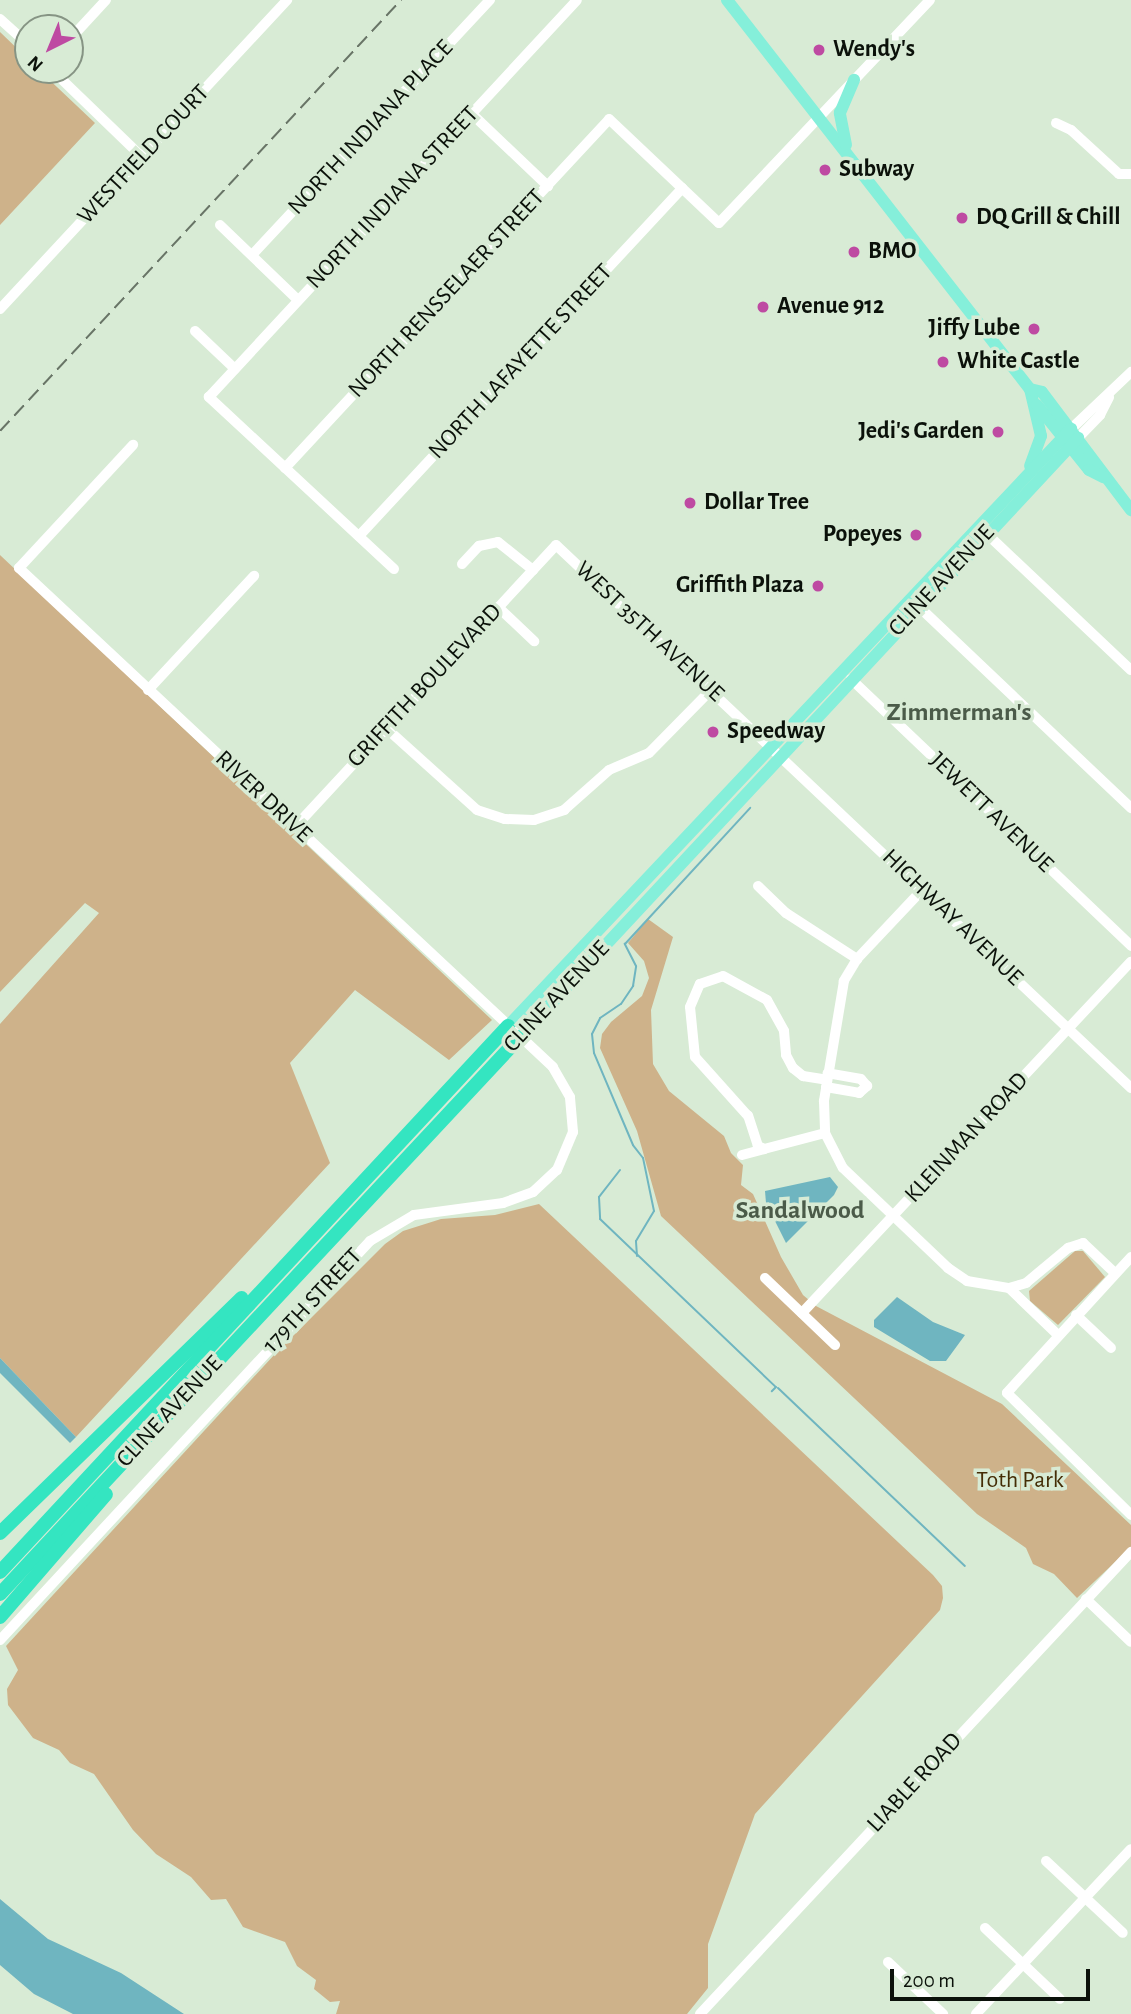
<!DOCTYPE html>
<style>
body{margin:0}
#map{position:relative;width:1131px;height:2014px;overflow:hidden;background:#d8ebd5;font-family:"Alegreya Sans",sans-serif}
div>[style]{position:absolute}
.green>*{inset:0;background:#ceb28a}
.water>*{inset:0;background:#6fb5c0}
.stream>*{height:2px;margin:-1px;padding:0 1px;transform-origin:1px;border-radius:1px;background:#6fb5c0}
.minor>*{height:10px;margin:-5px;padding:0 5px;transform-origin:5px;border-radius:5px;background:#fff}
.major>*{height:12px;margin:-6px;padding:0 6px;transform-origin:6px;border-radius:6px;background:#85efda}
.highway>*{height:14px;margin:-7px;padding:0 7px;transform-origin:7px;border-radius:7px;background:#34e5c1}
.rail>*{height:2px;margin-top:-1px;transform-origin:0;background:repeating-linear-gradient(90deg,#687466 0 14px,transparent 0 21px)}
.dots>*{width:19px;height:19px;translate:-50% -50%;box-sizing:border-box;border:4px solid #d8ebd5;border-radius:50%}
span{translate:-50% -50%;white-space:nowrap;text-align:center;line-height:1.15;-webkit-text-stroke:7px #d8ebd5;paint-order:stroke}
.poi-label{font-size:24px;color:#0b110a;font-weight:700}
.left{translate:0 -50%;text-align:left}
.right{translate:-100% -50%;text-align:right}
.street-label{font-size:24px;color:#0b110a}
.park-label{font-size:24px;color:#442d06}
.neighbourhood-label{font-size:26px;color:#4b5b49;font-weight:700}
.north{position:absolute;left:14px;top:14px;width:70px;height:70px;box-sizing:border-box;background:#d8ebd5;border:2px solid #869484;border-radius:50%;rotate:223deg;font-size:19px;font-weight:700;line-height:28px;text-align:center;color:#0b110a}
.north::after{content:'';display:block;margin:auto;width:24px;height:32px;background:#be4aa2;clip-path:polygon(50% 0,100% 100%,50% 72%,0 100%)}
.scale{position:absolute;left:890px;top:1969px;width:200px;height:32px;box-sizing:border-box;border:4px solid #0b110a;border-top:0;padding-left:9px;font-size:21px;line-height:24px;white-space:nowrap;color:#0b110a;-webkit-text-stroke:5px #d8ebd5;paint-order:stroke}
</style>
<div id="map">
<div class="green">
<div style="clip-path:polygon(0 32px,28px 59px,28px 70px,39px 70px,95px 123px,0 225px)"></div>
<div style="clip-path:polygon(0 555px,492px 1020px,449px 1060px,355px 990px,290px 1063px,330px 1163px,76px 1437px,0 1358px,0 1024px,99px 913px,85px 903px,0 992px)"></div>
<div style="clip-path:polygon(648px 919px,673px 937px,651px 1010px,653px 1064px,669px 1091px,724px 1136px,731px 1153px,743px 1165px,741px 1185px,753px 1194px,781px 1257px,803px 1295px,816px 1306px,1002px 1404px,1131px 1525px,1131px 1547px,1077px 1598px,1054px 1574px,1033px 1564px,1026px 1548px,977px 1514px,661px 1216px,637px 1131px,600px 1048px,602px 1034px,611px 1022px,642px 996px,649px 978px,644px 961px,628px 943px)"></div>
<div style="clip-path:polygon(539px 1204px,933px 1575px,942px 1586px,943px 1598px,940px 1610px,755px 1814px,708px 1944px,708px 1988px,687px 2014px,336px 2014px,340px 2001px,330px 2002px,314px 1989px,316px 1980px,297px 1966px,285px 1942px,243px 1927px,226px 1899px,211px 1900px,191px 1877px,156px 1854px,133px 1830px,94px 1774px,70px 1763px,59px 1750px,33px 1738px,8px 1705px,7px 1689px,18px 1670px,6px 1646px,275px 1354px,385px 1244px,403px 1231px,441px 1219px,495px 1215px)"></div>
<div style="clip-path:polygon(1075px 1251px,1083px 1251px,1105px 1277px,1058px 1325px,1030px 1301px,1029px 1291px)"></div>
</div>
<div class="water">
<div style="clip-path:polygon(830px 1177px,838px 1187px,834px 1195px,786px 1243px,766px 1203px,765px 1191px)"></div>
<div style="clip-path:polygon(897px 1297px,933px 1322px,965px 1335px,946px 1361px,930px 1361px,874px 1327px,874px 1320px)"></div>
<div style="clip-path:polygon(0 1358px,76px 1437px,70px 1443px,0 1373px)"></div>
<div style="clip-path:polygon(0 1899px,48px 1939px,121px 1973px,184px 2014px,73px 2014px,34px 1994px,0 1965px)"></div>
</div>
<div class="stream">
<div style="left:620px;top:1170px;width:34px;rotate:128deg"></div>
<div style="left:599px;top:1197px;width:22px;rotate:87deg"></div>
<div style="left:600px;top:1219px;width:243px;rotate:43.7deg"></div>
<div style="left:776px;top:1387px;width:6px;rotate:135deg"></div>
<div style="left:637px;top:1256px;width:15px;rotate:-94deg"></div>
<div style="left:636px;top:1241px;width:35px;rotate:-59deg"></div>
<div style="left:654px;top:1211px;width:54px;rotate:-101.7deg"></div>
<div style="left:643px;top:1158px;width:16px;rotate:-128deg"></div>
<div style="left:633px;top:1145px;width:100px;rotate:-113deg"></div>
<div style="left:594px;top:1053px;width:19px;rotate:-96deg"></div>
<div style="left:592px;top:1034px;width:18px;rotate:-63deg"></div>
<div style="left:600px;top:1018px;width:25px;rotate:-34deg"></div>
<div style="left:621px;top:1004px;width:22px;rotate:-56deg"></div>
<div style="left:633px;top:986px;width:20px;rotate:-81deg"></div>
<div style="left:636px;top:966px;width:25px;rotate:-117deg"></div>
<div style="left:625px;top:944px;width:185px;rotate:-47.4deg"></div>
<div style="left:778px;top:1388px;width:258px;rotate:43.6deg"></div>
</div>
<div class="minor">
<div style="left:0;top:19px;width:38px;rotate:42deg"></div>
<div style="left:70px;top:39px;width:53px;rotate:-47.3deg"></div>
<div style="left:52px;top:70px;width:125px;rotate:44deg"></div>
<div style="left:472px;top:114px;width:105px;rotate:43.5deg"></div>
<div style="left:1056px;top:123px;width:17px;rotate:25deg"></div>
<div style="left:1071px;top:130px;width:65px;rotate:42.5deg"></div>
<div style="left:1119px;top:174px;width:12px"></div>
<div style="left:220px;top:225px;width:108px;rotate:43.9deg"></div>
<div style="left:252px;top:255px;width:349px;rotate:-47deg"></div>
<div style="left:0;top:309px;width:422px;rotate:-47.1deg"></div>
<div style="left:195px;top:331px;width:55px;rotate:43.5deg"></div>
<div style="left:1071px;top:429px;width:83px;rotate:-43.5deg"></div>
<div style="left:1078px;top:438px;width:32px;rotate:-46deg"></div>
<div style="left:1100px;top:415px;width:20px;rotate:-63deg"></div>
<div style="left:285px;top:468px;width:476px;rotate:-47.1deg"></div>
<div style="left:609px;top:119px;width:151px;rotate:43.4deg"></div>
<div style="left:719px;top:223px;width:307px;rotate:-46.6deg"></div>
<div style="left:987px;top:534px;width:198px;rotate:43.4deg"></div>
<div style="left:359px;top:536px;width:475px;rotate:-47.1deg"></div>
<div style="left:462px;top:564px;width:25px;rotate:-47deg"></div>
<div style="left:479px;top:546px;width:19px;rotate:-12deg"></div>
<div style="left:498px;top:542px;width:45px;rotate:38.7deg"></div>
<div style="left:394px;top:569px;width:253px;rotate:-137.1deg"></div>
<div style="left:209px;top:397px;width:541px;rotate:-47.17deg"></div>
<div style="left:915px;top:603px;width:298px;rotate:43.5deg"></div>
<div style="left:498px;top:607px;width:50px;rotate:43.4deg"></div>
<div style="left:851px;top:679px;width:387px;rotate:43.6deg"></div>
<div style="left:148px;top:690px;width:156px;rotate:-47.1deg"></div>
<div style="left:386px;top:728px;width:122px;rotate:42deg"></div>
<div style="left:477px;top:810px;width:29px;rotate:18deg"></div>
<div style="left:505px;top:819px;width:29px;rotate:2deg"></div>
<div style="left:534px;top:820px;width:32px;rotate:-18deg"></div>
<div style="left:564px;top:810px;width:60px;rotate:-41.6deg"></div>
<div style="left:609px;top:770px;width:43px;rotate:-23deg"></div>
<div style="left:649px;top:753px;width:88px;rotate:-45.5deg"></div>
<div style="left:295px;top:827px;width:384px;rotate:-47.2deg"></div>
<div style="left:556px;top:545px;width:791px;rotate:43.36deg"></div>
<div style="left:758px;top:886px;width:39px;rotate:44deg"></div>
<div style="left:786px;top:913px;width:85px;rotate:32.9deg"></div>
<div style="left:922px;top:890px;width:95px;rotate:133.3deg"></div>
<div style="left:857px;top:959px;width:26px;rotate:121deg"></div>
<div style="left:844px;top:981px;width:122px;rotate:99.5deg"></div>
<div style="left:824px;top:1101px;width:32px;rotate:88deg"></div>
<div style="left:825px;top:1133px;width:39px;rotate:63deg"></div>
<div style="left:843px;top:1168px;width:145px;rotate:43.6deg"></div>
<div style="left:948px;top:1268px;width:23px;rotate:34deg"></div>
<div style="left:967px;top:1281px;width:43px;rotate:9.5deg"></div>
<div style="left:1009px;top:1288px;width:68px;rotate:43.8deg"></div>
<div style="left:826px;top:1087px;width:34px;rotate:10deg"></div>
<div style="left:859px;top:1093px;width:11px;rotate:-41deg"></div>
<div style="left:867px;top:1086px;width:9px;rotate:-131deg"></div>
<div style="left:861px;top:1079px;width:34px;rotate:-170deg"></div>
<div style="left:825px;top:1133px;width:63px;rotate:165.3deg"></div>
<div style="left:764px;top:1149px;width:7px;rotate:-153deg"></div>
<div style="left:758px;top:1146px;width:32px;rotate:-108deg"></div>
<div style="left:748px;top:1116px;width:79px;rotate:-131.9deg"></div>
<div style="left:695px;top:1057px;width:50px;rotate:-95.7deg"></div>
<div style="left:690px;top:1007px;width:25px;rotate:-67deg"></div>
<div style="left:700px;top:984px;width:24px;rotate:-19deg"></div>
<div style="left:723px;top:976px;width:50px;rotate:28.6deg"></div>
<div style="left:767px;top:1000px;width:35px;rotate:61deg"></div>
<div style="left:784px;top:1031px;width:24px;rotate:85deg"></div>
<div style="left:786px;top:1055px;width:15px;rotate:62deg"></div>
<div style="left:793px;top:1068px;width:13px;rotate:39deg"></div>
<div style="left:803px;top:1076px;width:24px;rotate:9deg"></div>
<div style="left:742px;top:1155px;width:23px;rotate:-15deg"></div>
<div style="left:1131px;top:1257px;width:184px;rotate:132.4deg"></div>
<div style="left:1007px;top:1393px;width:174px;rotate:44.5deg"></div>
<div style="left:765px;top:1278px;width:97px;rotate:43.7deg"></div>
<div style="left:1009px;top:1288px;width:18px;rotate:-16deg"></div>
<div style="left:1026px;top:1283px;width:55px;rotate:-39.8deg"></div>
<div style="left:1068px;top:1248px;width:16px;rotate:-18deg"></div>
<div style="left:1083px;top:1243px;width:44px;rotate:43.2deg"></div>
<div style="left:802px;top:1313px;width:481px;rotate:-46.9deg"></div>
<div style="left:1076px;top:1315px;width:48px;rotate:43.3deg"></div>
<div style="left:1086px;top:1599px;width:62px;rotate:43.7deg"></div>
<div style="left:0;top:1640px;width:544px;rotate:-47.16deg"></div>
<div style="left:370px;top:1241px;width:51px;rotate:-30.6deg"></div>
<div style="left:414px;top:1215px;width:90px;rotate:-7.7deg"></div>
<div style="left:503px;top:1203px;width:32px;rotate:-20deg"></div>
<div style="left:533px;top:1192px;width:33px;rotate:-43deg"></div>
<div style="left:557px;top:1170px;width:41px;rotate:-67.2deg"></div>
<div style="left:573px;top:1132px;width:35px;rotate:-95deg"></div>
<div style="left:570px;top:1097px;width:34px;rotate:-120deg"></div>
<div style="left:553px;top:1067px;width:731px;rotate:-136.94deg"></div>
<div style="left:19px;top:568px;width:168px;rotate:-47.2deg"></div>
<div style="left:1046px;top:1861px;width:105px;rotate:43.1deg"></div>
<div style="left:985px;top:1928px;width:103px;rotate:43.4deg"></div>
<div style="left:888px;top:1962px;width:76px;rotate:43.4deg"></div>
<div style="left:700px;top:2014px;width:632px;rotate:-46.99deg"></div>
<div style="left:976px;top:2014px;width:226px;rotate:-46.8deg"></div>
</div>
<div class="major">
<div style="left:727px;top:0;width:493px;rotate:52.1deg"></div>
<div style="left:1030px;top:389px;width:48px;rotate:76.8deg"></div>
<div style="left:1041px;top:436px;width:32px;rotate:110deg"></div>
<div style="left:846px;top:145px;width:33px;rotate:-101deg"></div>
<div style="left:840px;top:113px;width:36px;rotate:-67deg"></div>
<div style="left:1030px;top:389px;width:12px;rotate:14deg"></div>
<div style="left:1042px;top:392px;width:148px;rotate:53deg"></div>
<div style="left:1037px;top:405px;width:83px;rotate:51.3deg"></div>
<div style="left:1089px;top:470px;width:16px;rotate:27deg"></div>
<div style="left:508px;top:1026px;width:821px;rotate:-46.68deg"></div>
<div style="left:520px;top:1037px;width:819px;rotate:-47.03deg"></div>
</div>
<div class="highway">
<div style="left:0;top:1533px;width:337px;rotate:-44.2deg"></div>
<div style="left:0;top:1572px;width:746px;rotate:-47.06deg"></div>
<div style="left:0;top:1594px;width:762px;rotate:-46.97deg"></div>
<div style="left:0;top:1617px;width:162px;rotate:-49.2deg"></div>
</div>
<div class="rail">
<div style="left:0;top:431px;width:589px;rotate:-47.07deg"></div>
</div>
<div class="dots">
<div style="left:819px;top:50px;background:#be4aa2"></div>
<div style="left:825px;top:170px;background:#be4aa2"></div>
<div style="left:962px;top:218px;background:#be4aa2"></div>
<div style="left:854px;top:252px;background:#be4aa2"></div>
<div style="left:763px;top:307px;background:#be4aa2"></div>
<div style="left:1034px;top:329px;background:#be4aa2"></div>
<div style="left:943px;top:362px;background:#be4aa2"></div>
<div style="left:998px;top:432px;background:#be4aa2"></div>
<div style="left:690px;top:503px;background:#be4aa2"></div>
<div style="left:916px;top:535px;background:#be4aa2"></div>
<div style="left:818px;top:586px;background:#be4aa2"></div>
<div style="left:713px;top:732px;background:#be4aa2"></div>
</div>
<div class="poi-label">
<span class="left" style="left:833px;top:50px">Wendy's</span>
<span class="left" style="left:839px;top:170px">Subway</span>
<span class="left" style="left:976px;top:218px">DQ Grill &amp; Chill</span>
<span class="left" style="left:868px;top:252px">BMO</span>
<span class="left" style="left:777px;top:307px">Avenue 912</span>
<span class="right" style="left:1020px;top:329px">Jiffy Lube</span>
<span class="left" style="left:957px;top:362px">White Castle</span>
<span class="right" style="left:984px;top:432px">Jedi's Garden</span>
<span class="left" style="left:704px;top:503px">Dollar Tree</span>
<span class="right" style="left:902px;top:535px">Popeyes</span>
<span class="right" style="left:804px;top:586px">Griffith Plaza</span>
<span class="left" style="left:727px;top:732px">Speedway</span>
</div>
<div class="street-label">
<span style="left:371px;top:128px;rotate:-47deg">NORTH INDIANA PLACE</span>
<span style="left:144px;top:155px;rotate:-47deg">WESTFIELD COURT</span>
<span style="left:393px;top:198px;rotate:-47deg">NORTH INDIANA STREET</span>
<span style="left:447px;top:294px;rotate:-47deg">NORTH RENSSELAER STREET</span>
<span style="left:521px;top:362px;rotate:-47deg">NORTH LAFAYETTE STREET</span>
<span style="left:942px;top:581px;rotate:-47deg">CLINE AVENUE</span>
<span style="left:649px;top:632px;rotate:43deg">WEST 35TH AVENUE</span>
<span style="left:425px;top:686px;rotate:-47deg">GRIFFITH BOULEVARD</span>
<span style="left:263px;top:797px;rotate:43deg">RIVER DRIVE</span>
<span style="left:991px;top:813px;rotate:44deg">JEWETT AVENUE</span>
<span style="left:952px;top:918px;rotate:44deg">HIGHWAY AVENUE</span>
<span style="left:557px;top:997px;rotate:-47deg">CLINE AVENUE</span>
<span style="left:967px;top:1138px;rotate:-47deg">KLEINMAN ROAD</span>
<span style="left:313px;top:1301px;rotate:-47deg">179TH STREET</span>
<span style="left:170px;top:1412px;rotate:-47deg">CLINE AVENUE</span>
<span style="left:915px;top:1783px;rotate:-47deg">LIABLE ROAD</span>
</div>
<div class="park-label">
<span style="left:1020px;top:1481px">Toth Park</span>
</div>
<div class="neighbourhood-label">
<span style="left:959px;top:713px">Zimmerman's</span>
<span style="left:800px;top:1211px">Sandalwood</span>
</div>
<div class="north">N</div>
<div class="scale">200 m</div>
</div>
